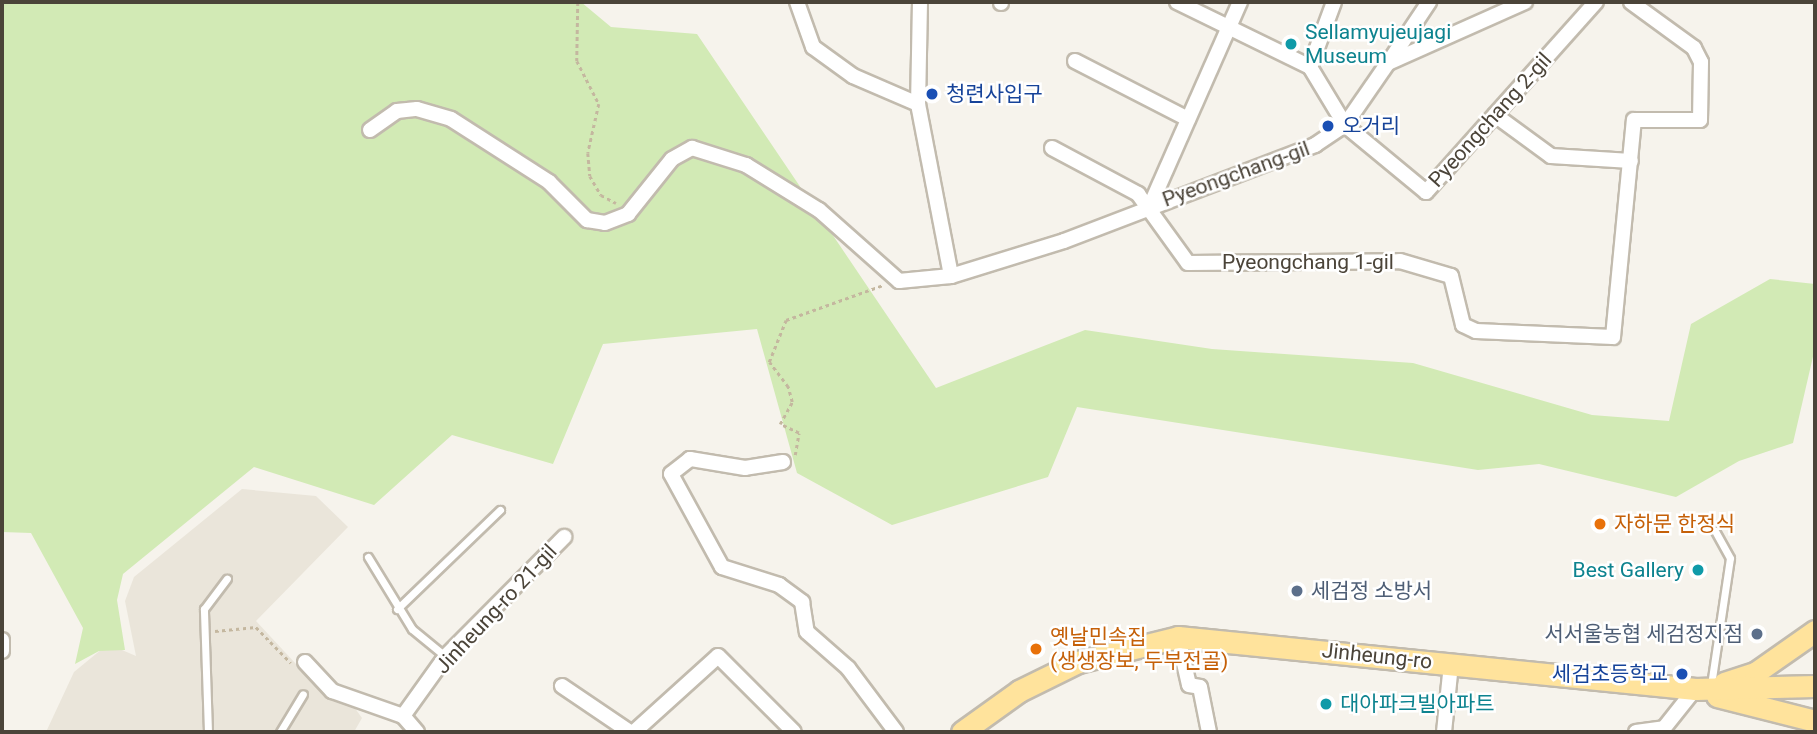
<!DOCTYPE html>
<meta charset="utf-8">
<style>
body{margin:0}
#map{position:relative;width:1817px;height:734px;overflow:hidden;background:#f6f3ec;font-family:Roboto,"Noto Sans KR",sans-serif}
div>[style]{position:absolute}
.residential>*{inset:0;background:#eae5da}
.green>*{inset:0;background:#d2eab5}
.path>*{height:2.5px;margin-top:-1.25px;transform-origin:0;background:repeating-linear-gradient(90deg,#c4b79f 0 3.5px,transparent 0 7px)}
.roads{filter:drop-shadow(2px 0 #c2bbae) drop-shadow(-2px 0 #c2bbae) drop-shadow(0 2px #c2bbae) drop-shadow(0 -2px #c2bbae)}
.service>*{height:7px;margin:-3.5px;padding:0 3.5px;transform-origin:3.5px;border-radius:3.5px;background:#fff}
.minor>*{height:14px;margin:-7px;padding:0 7px;transform-origin:7px;border-radius:7px;background:#fff}
.primary>*{height:21px;margin:-10.5px;padding:0 10.5px;transform-origin:10.5px;border-radius:10.5px;background:#ffe39c}
.dots>*{width:19px;height:19px;translate:-50% -50%;box-sizing:border-box;border:4px solid #fff;border-radius:50%}
span{translate:-50% -50%;white-space:nowrap;text-align:center;line-height:1.15;-webkit-text-stroke:5px #fff;paint-order:stroke}
.culture-label{font-size:21px;color:#0d838f}
.left{translate:0 -50%;text-align:left}
.right{translate:-100% -50%;text-align:right}
.transit-label{font-size:21px;color:#164399}
.street-label{font-size:21px;color:#4b4439}
.food-label{font-size:21px;color:#c56008}
.service-label{font-size:21px;color:#4e5e75}
.frame{position:absolute;inset:0;border:4px solid #4b4439;pointer-events:none}
</style>
<div id="map">
<div class="residential">
<div style="clip-path:polygon(242px 489px,316px 496px,348px 527px,256px 621px,322px 692px,352px 704px,362px 718px,354px 732px,46px 732px,74px 672px,108px 644px,136px 656px,125px 601px,134px 577px)"></div>
</div>
<div class="green">
<div style="clip-path:polygon(2px 2px,581px 2px,611px 27px,697px 34px,936px 388px,1085px 330px,1212px 349px,1413px 363px,1592px 415px,1669px 421px,1691px 324px,1770px 279px,1815px 284px,1815px 348px,1793px 443px,1739px 461px,1676px 497px,1539px 464px,1478px 470px,1077px 407px,1048px 477px,892px 525px,797px 473px,757px 329px,603px 344px,553px 464px,452px 435px,374px 505px,254px 467px,123px 574px,117px 600px,125px 650px,99px 651px,75px 664px,83px 628px,31px 533px,2px 532px)"></div>
</div>
<div class="path">
<div style="left:578px;top:2px;width:59px;rotate:91deg"></div>
<div style="left:577px;top:61px;width:48px;rotate:62.9deg"></div>
<div style="left:599px;top:104px;width:50px;rotate:102.7deg"></div>
<div style="left:588px;top:153px;width:23px;rotate:85deg"></div>
<div style="left:590px;top:176px;width:22px;rotate:60deg"></div>
<div style="left:601px;top:195px;width:17px;rotate:28deg"></div>
<div style="left:795px;top:455px;width:22px;rotate:-80deg"></div>
<div style="left:799px;top:433px;width:21px;rotate:-155deg"></div>
<div style="left:780px;top:424px;width:25px;rotate:-61deg"></div>
<div style="left:792px;top:402px;width:16px;rotate:-105deg"></div>
<div style="left:788px;top:387px;width:31px;rotate:-127deg"></div>
<div style="left:769px;top:362px;width:45px;rotate:-68deg"></div>
<div style="left:786px;top:320px;width:103px;rotate:-19.8deg"></div>
<div style="left:215px;top:631px;width:41px;rotate:-5.6deg"></div>
<div style="left:256px;top:627px;width:50px;rotate:45.8deg"></div>
</div>
<div class="roads">
<div class="service">
<div style="left:368px;top:557px;width:84px;rotate:58.6deg"></div>
<div style="left:412px;top:629px;width:43px;rotate:39.3deg"></div>
<div style="left:397px;top:609px;width:143px;rotate:-43.9deg"></div>
<div style="left:1711px;top:685px;width:128px;rotate:-81.5deg"></div>
<div style="left:1730px;top:558px;width:31px;rotate:-119deg"></div>
<div style="left:208px;top:732px;width:123px;rotate:-91.9deg"></div>
<div style="left:204px;top:609px;width:38px;rotate:-53deg"></div>
<div style="left:280px;top:732px;width:44px;rotate:-58.8deg"></div>
</div>
<div class="minor">
<div style="left:797px;top:2px;width:48px;rotate:70.4deg"></div>
<div style="left:813px;top:47px;width:49px;rotate:35.9deg"></div>
<div style="left:853px;top:76px;width:71px;rotate:23.3deg"></div>
<div style="left:920px;top:2px;width:102px;rotate:91.1deg"></div>
<div style="left:918px;top:104px;width:175px;rotate:79.1deg"></div>
<div style="left:1177px;top:2px;width:148px;rotate:26deg"></div>
<div style="left:1310px;top:67px;width:68px;rotate:58.9deg"></div>
<div style="left:1345px;top:125px;width:105px;rotate:39.6deg"></div>
<div style="left:1426px;top:192px;width:255px;rotate:-48.2deg"></div>
<div style="left:1001px;top:3px;width:1px;rotate:-90deg"></div>
<div style="left:1391px;top:59px;width:69px;rotate:-56.3deg"></div>
<div style="left:1075px;top:61px;width:127px;rotate:27.2deg"></div>
<div style="left:1310px;top:67px;width:69px;rotate:-69.7deg"></div>
<div style="left:1495px;top:115px;width:69px;rotate:36.2deg"></div>
<div style="left:1551px;top:156px;width:80px;rotate:3.6deg"></div>
<div style="left:370px;top:130px;width:33px;rotate:-35deg"></div>
<div style="left:397px;top:111px;width:20px;rotate:-6deg"></div>
<div style="left:417px;top:109px;width:35px;rotate:16deg"></div>
<div style="left:451px;top:119px;width:117px;rotate:32.7deg"></div>
<div style="left:549px;top:182px;width:54px;rotate:45deg"></div>
<div style="left:587px;top:220px;width:18px;rotate:9deg"></div>
<div style="left:605px;top:223px;width:25px;rotate:-21deg"></div>
<div style="left:628px;top:214px;width:70px;rotate:-51.3deg"></div>
<div style="left:672px;top:159px;width:23px;rotate:-29deg"></div>
<div style="left:692px;top:148px;width:57px;rotate:17.5deg"></div>
<div style="left:746px;top:165px;width:86px;rotate:31.7deg"></div>
<div style="left:819px;top:210px;width:107px;rotate:41.6deg"></div>
<div style="left:899px;top:281px;width:52px;rotate:-5.5deg"></div>
<div style="left:951px;top:276px;width:118px;rotate:-17.2deg"></div>
<div style="left:1064px;top:241px;width:269px;rotate:-20.9deg"></div>
<div style="left:1315px;top:145px;width:36px;rotate:-34deg"></div>
<div style="left:1345px;top:125px;width:75px;rotate:-55.3deg"></div>
<div style="left:1388px;top:63px;width:150px;rotate:-24deg"></div>
<div style="left:1052px;top:148px;width:98px;rotate:28.1deg"></div>
<div style="left:1138px;top:194px;width:85px;rotate:54.1deg"></div>
<div style="left:1188px;top:263px;width:212px;rotate:-0.5deg"></div>
<div style="left:1400px;top:261px;width:53px;rotate:16.4deg"></div>
<div style="left:1451px;top:276px;width:50px;rotate:76.2deg"></div>
<div style="left:1463px;top:325px;width:14px;rotate:25deg"></div>
<div style="left:1476px;top:331px;width:137px;rotate:2.5deg"></div>
<div style="left:1613px;top:337px;width:218px;rotate:-84.5deg"></div>
<div style="left:1634px;top:120px;width:66px"></div>
<div style="left:1700px;top:120px;width:58px;rotate:-89deg"></div>
<div style="left:1701px;top:62px;width:16px;rotate:-117deg"></div>
<div style="left:1694px;top:48px;width:78px;rotate:-143.9deg"></div>
<div style="left:1150px;top:206px;width:223px;rotate:-66.2deg"></div>
<div style="left:783px;top:462px;width:38px;rotate:171deg"></div>
<div style="left:745px;top:468px;width:56px;rotate:-170.7deg"></div>
<div style="left:690px;top:459px;width:24px;rotate:142deg"></div>
<div style="left:671px;top:474px;width:106px;rotate:61.3deg"></div>
<div style="left:722px;top:567px;width:60px;rotate:17.5deg"></div>
<div style="left:779px;top:585px;width:29px;rotate:36deg"></div>
<div style="left:802px;top:602px;width:30px;rotate:81deg"></div>
<div style="left:807px;top:632px;width:55px;rotate:41.3deg"></div>
<div style="left:848px;top:668px;width:80px;rotate:53.1deg"></div>
<div style="left:1178px;top:637px;width:49px;rotate:77.1deg"></div>
<div style="left:1189px;top:685px;width:11px;rotate:10deg"></div>
<div style="left:1200px;top:687px;width:46px;rotate:78.7deg"></div>
<div style="left:2px;top:640px;width:11px;rotate:90deg"></div>
<div style="left:305px;top:662px;width:40px;rotate:47deg"></div>
<div style="left:332px;top:691px;width:75px;rotate:19.4deg"></div>
<div style="left:562px;top:686px;width:82px;rotate:34.1deg"></div>
<div style="left:417px;top:732px;width:21px;rotate:-131deg"></div>
<div style="left:403px;top:716px;width:74px;rotate:-54.4deg"></div>
<div style="left:446px;top:656px;width:168px;rotate:-45.2deg"></div>
<div style="left:634px;top:732px;width:113px;rotate:-42.1deg"></div>
<div style="left:718px;top:656px;width:107px;rotate:45deg"></div>
<div style="left:1444px;top:732px;width:68px;rotate:-84.1deg"></div>
<div style="left:1636px;top:732px;width:28px;rotate:-8deg"></div>
<div style="left:1664px;top:728px;width:50px;rotate:-51.5deg"></div>
</div>
<div class="primary">
<div style="left:1724px;top:683px;width:33px;rotate:-18deg"></div>
<div style="left:1755px;top:673px;width:73px;rotate:-35deg"></div>
<div style="left:1717px;top:696px;width:101px;rotate:14.3deg"></div>
<div style="left:962px;top:732px;width:70px;rotate:-35.7deg"></div>
<div style="left:1019px;top:691px;width:66px;rotate:-26.2deg"></div>
<div style="left:1078px;top:662px;width:103px;rotate:-14deg"></div>
<div style="left:1178px;top:637px;width:520px;rotate:5.74deg"></div>
<div style="left:1695px;top:689px;width:120px;rotate:-1.4deg"></div>
</div>
</div>
<div class="dots">
<div style="left:1291px;top:44px;background:#0f9aa8"></div>
<div style="left:932px;top:94px;background:#1a4fb4"></div>
<div style="left:1328px;top:126px;background:#1a4fb4"></div>
<div style="left:1600px;top:524px;background:#e8710a"></div>
<div style="left:1698px;top:570px;background:#0f9aa8"></div>
<div style="left:1297px;top:591px;background:#5c6f8a"></div>
<div style="left:1757px;top:634px;background:#5c6f8a"></div>
<div style="left:1036px;top:649px;background:#e8710a"></div>
<div style="left:1682px;top:674px;background:#1a4fb4"></div>
<div style="left:1326px;top:704px;background:#0f9aa8"></div>
</div>
<div class="culture-label">
<span class="left" style="left:1305px;top:44px">Sellamyujeujagi<br>Museum</span>
<span class="right" style="left:1684px;top:570px">Best Gallery</span>
<span class="left" style="left:1340px;top:704px">대아파크빌아파트</span>
</div>
<div class="transit-label">
<span class="left" style="left:946px;top:94px">청련사입구</span>
<span class="left" style="left:1342px;top:126px">오거리</span>
<span class="right" style="left:1668px;top:674px">세검초등학교</span>
</div>
<div class="street-label">
<span style="left:1490px;top:120px;rotate:-48deg">Pyeongchang 2-gil</span>
<span style="left:1236px;top:174px;rotate:-20deg">Pyeongchang-gil</span>
<span style="left:1308px;top:262px">Pyeongchang 1-gil</span>
<span style="left:496px;top:609px;rotate:-47deg">Jinheung-ro 21-gil</span>
<span style="left:1377px;top:656px;rotate:6deg">Jinheung-ro</span>
</div>
<div class="food-label">
<span class="left" style="left:1614px;top:524px">자하문 한정식</span>
<span class="left" style="left:1050px;top:649px">옛날민속집<br>(생생장보, 두부전골)</span>
</div>
<div class="service-label">
<span class="left" style="left:1311px;top:591px">세검정 소방서</span>
<span class="right" style="left:1743px;top:634px">서서울농협 세검정지점</span>
</div>
<div class="frame"></div>
</div>
